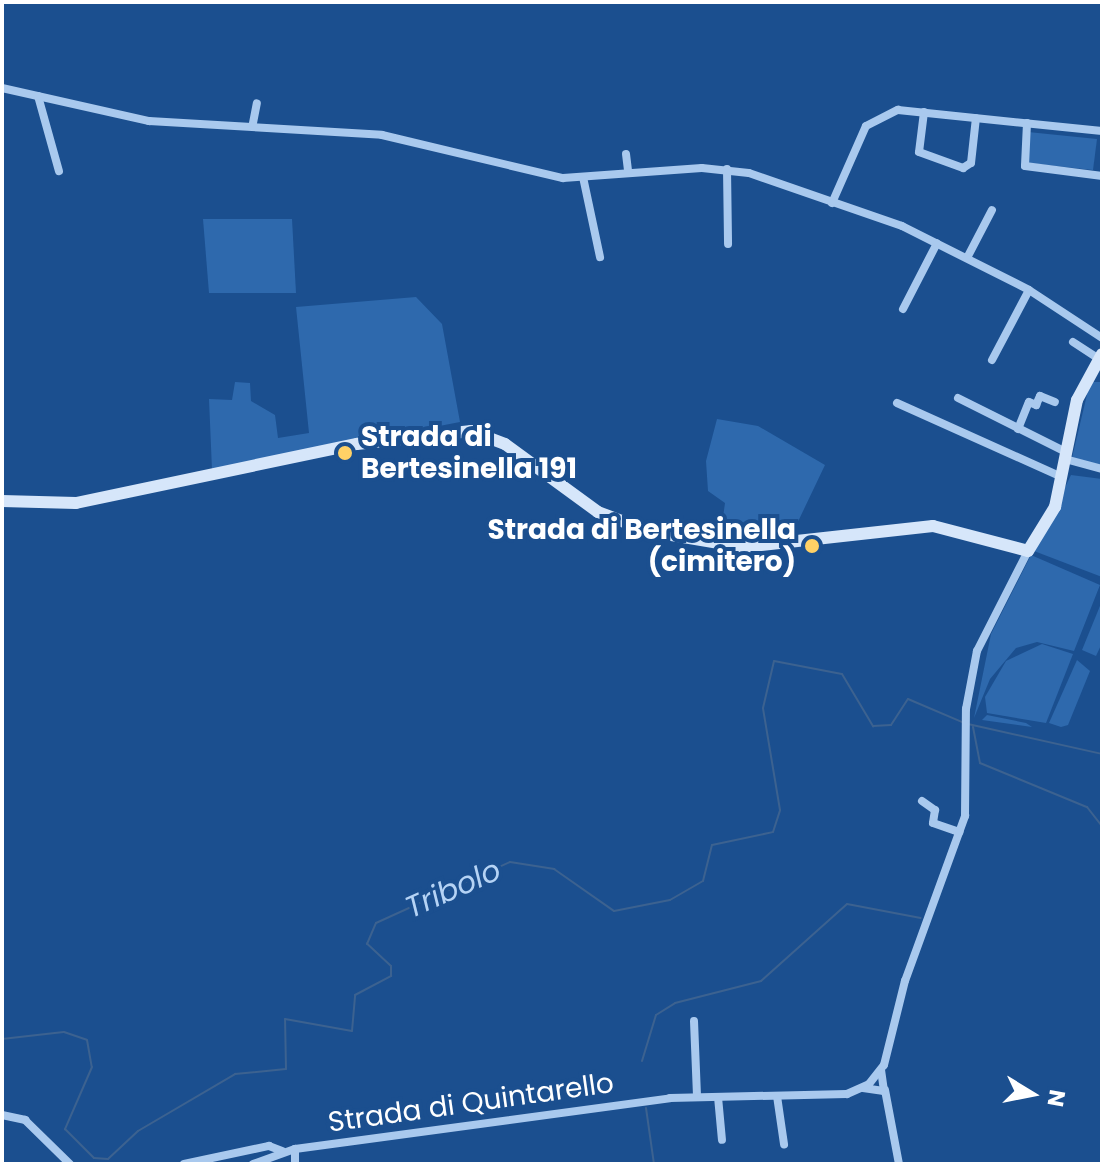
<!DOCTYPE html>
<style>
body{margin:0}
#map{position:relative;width:1104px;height:1166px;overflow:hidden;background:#1b4f8f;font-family:Poppins,sans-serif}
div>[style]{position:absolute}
.green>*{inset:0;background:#2e69ad}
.stream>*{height:2px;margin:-1px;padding:0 1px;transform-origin:1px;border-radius:1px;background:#3c6290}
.street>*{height:8px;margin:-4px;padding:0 4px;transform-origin:4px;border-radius:4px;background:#a9c9ee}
.secondary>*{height:12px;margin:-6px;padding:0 6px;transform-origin:6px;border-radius:6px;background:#d6e6fa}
.dots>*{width:22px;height:22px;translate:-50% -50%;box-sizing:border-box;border:4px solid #1b4f8f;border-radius:50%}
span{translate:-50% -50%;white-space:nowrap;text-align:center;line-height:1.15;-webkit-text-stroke:8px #1b4f8f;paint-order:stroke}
.poi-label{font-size:28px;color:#fff;font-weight:700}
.left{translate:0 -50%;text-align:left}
.right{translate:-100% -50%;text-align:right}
.street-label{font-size:28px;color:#fff}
.water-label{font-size:30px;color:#b5d3f5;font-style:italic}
.frame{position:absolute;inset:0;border:4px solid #fff;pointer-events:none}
.north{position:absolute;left:992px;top:1054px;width:80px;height:80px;-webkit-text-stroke:6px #1b4f8f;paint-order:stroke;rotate:100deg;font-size:22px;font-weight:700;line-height:32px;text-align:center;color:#fff}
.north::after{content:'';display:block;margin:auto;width:28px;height:36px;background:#fff;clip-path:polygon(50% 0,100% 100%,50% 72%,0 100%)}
</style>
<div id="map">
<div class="green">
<div style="clip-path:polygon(1028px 132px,1097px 139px,1093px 170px,1027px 163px)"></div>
<div style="clip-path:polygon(203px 219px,292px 219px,296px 293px,209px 293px)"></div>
<div style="clip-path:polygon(416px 297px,442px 324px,460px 422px,212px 470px,209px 399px,232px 400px,235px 382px,250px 383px,251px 401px,275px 415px,278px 438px,309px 433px,296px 307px)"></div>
<div style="clip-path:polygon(1090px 382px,1102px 382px,1102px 472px,1071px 462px)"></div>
<div style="clip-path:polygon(717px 419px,758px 426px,825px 465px,794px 530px,780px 524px,774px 538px,752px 543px,720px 539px,725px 503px,708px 491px,706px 461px)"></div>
<div style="clip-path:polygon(1071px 475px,1102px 479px,1102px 577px,1034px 551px)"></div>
<div style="clip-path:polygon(1031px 555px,1100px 585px,1074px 651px,1037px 642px,1016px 648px,990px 679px,974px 718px,991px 634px)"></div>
<div style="clip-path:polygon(1102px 601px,1102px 643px,1096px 656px,1082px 650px)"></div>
<div style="clip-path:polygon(1042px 644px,1073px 654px,1046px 723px,987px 713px,985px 697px,1006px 661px)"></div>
<div style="clip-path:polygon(1077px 660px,1090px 671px,1068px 725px,1061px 727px,1049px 723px)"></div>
<div style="clip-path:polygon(987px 715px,1026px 723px,1032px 727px,982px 720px)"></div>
</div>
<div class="stream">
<div style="left:968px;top:724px;width:137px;rotate:12.6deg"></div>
<div style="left:973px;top:727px;width:37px;rotate:79deg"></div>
<div style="left:980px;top:763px;width:116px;rotate:22.4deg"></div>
<div style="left:1087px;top:807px;width:24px;rotate:52deg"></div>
<div style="left:2px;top:1039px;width:62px;rotate:-6.4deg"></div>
<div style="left:64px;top:1032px;width:24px;rotate:19deg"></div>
<div style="left:87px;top:1040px;width:27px;rotate:80deg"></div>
<div style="left:92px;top:1067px;width:68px;rotate:113.5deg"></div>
<div style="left:65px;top:1129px;width:41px;rotate:45deg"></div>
<div style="left:94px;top:1158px;width:14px;rotate:4deg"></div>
<div style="left:108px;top:1159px;width:41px;rotate:-43deg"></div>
<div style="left:138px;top:1131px;width:113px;rotate:-30.4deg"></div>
<div style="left:235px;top:1074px;width:51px;rotate:-5.6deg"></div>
<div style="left:286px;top:1069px;width:50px;rotate:-91.1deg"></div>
<div style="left:285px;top:1019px;width:68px;rotate:10.2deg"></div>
<div style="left:352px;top:1031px;width:36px;rotate:-85deg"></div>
<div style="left:355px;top:995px;width:41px;rotate:-27.8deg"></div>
<div style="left:391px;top:976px;width:10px;rotate:-90deg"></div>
<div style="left:391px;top:966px;width:33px;rotate:-137deg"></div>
<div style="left:367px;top:944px;width:23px;rotate:-67deg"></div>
<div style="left:376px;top:923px;width:147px;rotate:-24.5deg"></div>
<div style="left:510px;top:862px;width:45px;rotate:9deg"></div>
<div style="left:554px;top:869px;width:73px;rotate:35deg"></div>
<div style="left:614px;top:911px;width:57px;rotate:-11.1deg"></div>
<div style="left:670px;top:900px;width:38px;rotate:-30deg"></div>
<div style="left:703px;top:881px;width:37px;rotate:-76deg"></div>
<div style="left:712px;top:845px;width:62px;rotate:-12deg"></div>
<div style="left:773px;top:832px;width:23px;rotate:-72deg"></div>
<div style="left:780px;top:810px;width:103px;rotate:-99.5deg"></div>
<div style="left:763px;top:708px;width:48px;rotate:-76.8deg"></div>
<div style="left:774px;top:661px;width:69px;rotate:10.8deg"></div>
<div style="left:842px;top:674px;width:61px;rotate:59.2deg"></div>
<div style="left:873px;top:726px;width:18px;rotate:-3deg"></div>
<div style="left:891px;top:725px;width:31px;rotate:-57deg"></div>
<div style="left:908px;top:699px;width:59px;rotate:23.1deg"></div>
<div style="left:642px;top:1061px;width:48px;rotate:-73.1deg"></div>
<div style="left:656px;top:1015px;width:22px;rotate:-32deg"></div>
<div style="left:675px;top:1003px;width:89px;rotate:-14.3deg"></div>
<div style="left:761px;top:981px;width:115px;rotate:-41.8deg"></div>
<div style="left:847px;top:904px;width:75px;rotate:10.7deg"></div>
<div style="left:646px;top:1108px;width:57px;rotate:81.9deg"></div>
</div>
<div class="street">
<div style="left:2px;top:88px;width:151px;rotate:12.7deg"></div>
<div style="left:149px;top:121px;width:233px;rotate:3.4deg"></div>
<div style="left:382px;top:135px;width:186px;rotate:13.4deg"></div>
<div style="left:563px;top:178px;width:139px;rotate:-4.1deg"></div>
<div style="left:702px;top:168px;width:47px;rotate:6.1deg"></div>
<div style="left:749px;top:173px;width:162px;rotate:19.1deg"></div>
<div style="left:902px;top:226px;width:142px;rotate:26.7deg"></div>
<div style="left:1029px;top:290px;width:87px;rotate:33.3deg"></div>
<div style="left:38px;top:96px;width:78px;rotate:74.4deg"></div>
<div style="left:924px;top:112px;width:40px;rotate:97.1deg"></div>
<div style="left:919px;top:152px;width:47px;rotate:20deg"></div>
<div style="left:963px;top:168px;width:9px;rotate:-32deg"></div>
<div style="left:971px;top:163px;width:45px;rotate:-83.7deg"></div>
<div style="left:253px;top:123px;width:20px;rotate:-79deg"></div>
<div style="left:1027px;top:123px;width:43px;rotate:92.7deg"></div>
<div style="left:1025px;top:166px;width:78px;rotate:7.4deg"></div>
<div style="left:626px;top:154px;width:17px;rotate:83deg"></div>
<div style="left:727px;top:169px;width:75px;rotate:89.2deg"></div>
<div style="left:583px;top:177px;width:82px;rotate:78deg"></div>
<div style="left:832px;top:203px;width:84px;rotate:-66.2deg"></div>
<div style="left:866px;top:126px;width:36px;rotate:-27deg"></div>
<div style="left:898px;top:110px;width:205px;rotate:5.9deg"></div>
<div style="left:967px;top:258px;width:54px;rotate:-62.5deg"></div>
<div style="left:903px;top:309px;width:74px;rotate:-62.7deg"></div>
<div style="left:1073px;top:342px;width:30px;rotate:33deg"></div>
<div style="left:992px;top:360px;width:79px;rotate:-62.1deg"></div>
<div style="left:958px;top:398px;width:121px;rotate:26.6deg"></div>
<div style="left:897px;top:403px;width:181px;rotate:24.2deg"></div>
<div style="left:1018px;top:429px;width:29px;rotate:-68deg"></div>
<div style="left:1029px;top:402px;width:8px;rotate:23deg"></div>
<div style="left:1036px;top:405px;width:10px;rotate:-66deg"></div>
<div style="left:1040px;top:396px;width:16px;rotate:22deg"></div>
<div style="left:1065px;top:459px;width:38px;rotate:15deg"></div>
<div style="left:922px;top:801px;width:16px;rotate:35deg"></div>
<div style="left:935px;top:810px;width:13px;rotate:99deg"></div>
<div style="left:933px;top:823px;width:28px;rotate:19deg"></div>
<div style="left:694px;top:1021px;width:75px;rotate:87.7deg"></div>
<div style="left:863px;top:1088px;width:21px;rotate:8deg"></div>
<div style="left:884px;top:1091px;width:21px;rotate:-98deg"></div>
<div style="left:885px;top:1090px;width:75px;rotate:79.3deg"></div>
<div style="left:777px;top:1096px;width:49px;rotate:81.7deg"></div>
<div style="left:718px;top:1097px;width:43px;rotate:84.7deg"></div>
<div style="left:2px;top:1115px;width:24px;rotate:12deg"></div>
<div style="left:25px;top:1120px;width:63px;rotate:44.4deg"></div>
<div style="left:295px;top:1149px;width:15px;rotate:90deg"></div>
<div style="left:184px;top:1164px;width:87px;rotate:-12deg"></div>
<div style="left:269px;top:1146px;width:14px;rotate:21deg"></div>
<div style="left:253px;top:1164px;width:45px;rotate:-19.7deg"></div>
<div style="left:295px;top:1149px;width:378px;rotate:-7.7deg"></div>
<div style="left:670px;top:1098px;width:177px;rotate:-1.3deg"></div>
<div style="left:847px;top:1094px;width:24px;rotate:-24deg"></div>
<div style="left:869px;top:1084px;width:24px;rotate:-52deg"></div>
<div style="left:884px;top:1065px;width:87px;rotate:-76deg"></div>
<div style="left:905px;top:981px;width:176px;rotate:-70deg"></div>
<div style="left:965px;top:816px;width:107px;rotate:-89.5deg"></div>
<div style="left:966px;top:709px;width:59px;rotate:-79.3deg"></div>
<div style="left:977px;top:651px;width:112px;rotate:-63deg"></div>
</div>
<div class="secondary">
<div style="left:2px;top:501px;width:74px;rotate:1.5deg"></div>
<div style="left:76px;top:503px;width:287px;rotate:-11.9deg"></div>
<div style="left:357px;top:444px;width:115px;rotate:-6.5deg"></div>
<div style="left:471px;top:431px;width:36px;rotate:21deg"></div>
<div style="left:505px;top:444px;width:115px;rotate:36.2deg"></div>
<div style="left:598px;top:512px;width:53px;rotate:20.8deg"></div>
<div style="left:648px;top:531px;width:96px;rotate:9.6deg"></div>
<div style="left:743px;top:547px;width:191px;rotate:-6.3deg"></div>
<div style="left:933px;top:526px;width:98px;rotate:14.7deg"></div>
<div style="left:1028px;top:551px;width:52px;rotate:-58.5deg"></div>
<div style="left:1055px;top:507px;width:109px;rotate:-78.4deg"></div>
<div style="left:1077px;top:400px;width:52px;rotate:-61.5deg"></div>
</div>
<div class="dots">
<div style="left:345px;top:453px;background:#ffd166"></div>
<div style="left:812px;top:546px;background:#ffd166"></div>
</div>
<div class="poi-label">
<span class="left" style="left:361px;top:453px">Strada di<br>Bertesinella 191</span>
<span class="right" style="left:796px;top:546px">Strada di Bertesinella<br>(cimitero)</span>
</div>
<div class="street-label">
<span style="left:471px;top:1103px;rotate:-8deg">Strada di Quintarello</span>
</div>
<div class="water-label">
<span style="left:453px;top:889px;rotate:-24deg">Tribolo</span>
</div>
<div class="frame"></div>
<div class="north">N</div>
</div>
